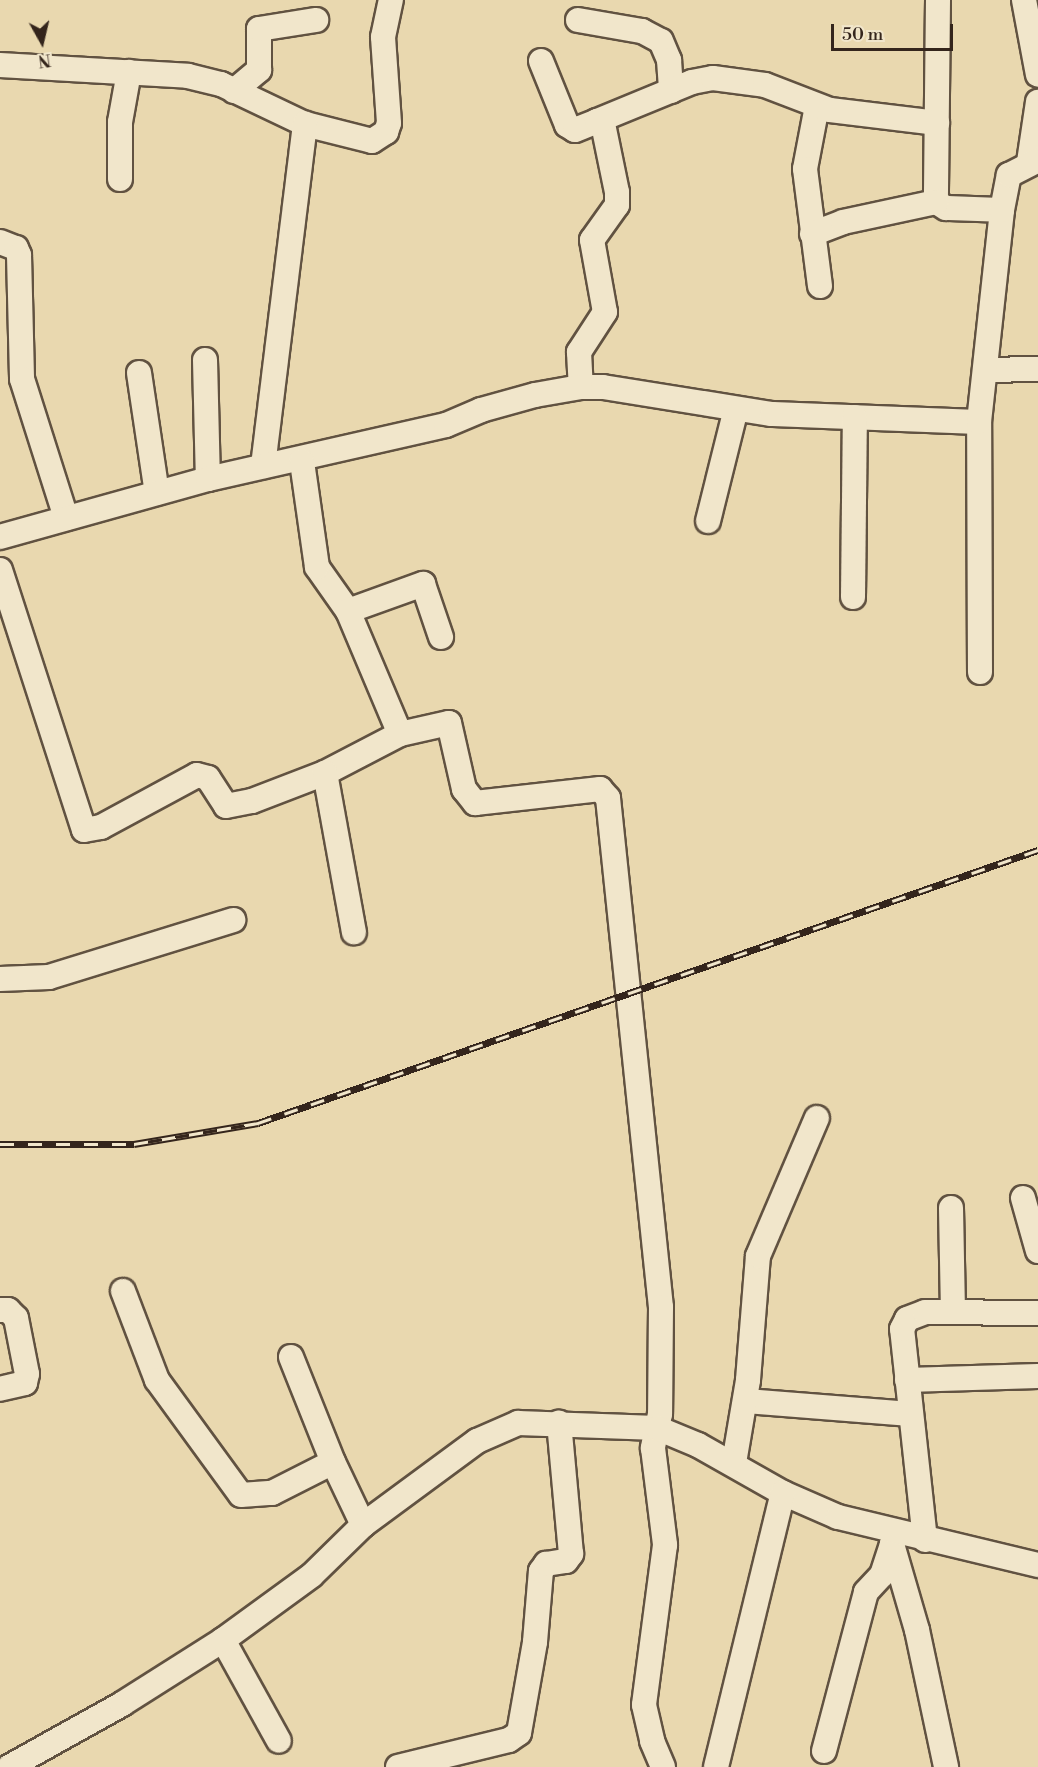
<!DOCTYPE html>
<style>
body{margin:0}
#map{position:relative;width:1038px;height:1767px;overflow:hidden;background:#e9d8af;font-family:"Libre Bodoni",serif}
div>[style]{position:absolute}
.roads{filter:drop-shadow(2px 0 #615241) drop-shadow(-2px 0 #615241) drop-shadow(0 2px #615241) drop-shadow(0 -2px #615241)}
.minor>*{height:24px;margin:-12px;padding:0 12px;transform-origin:12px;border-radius:12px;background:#f1e6cb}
.rail>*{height:7px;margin-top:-3.5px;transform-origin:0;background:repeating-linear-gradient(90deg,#f1e6cb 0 14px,#34251c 0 28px);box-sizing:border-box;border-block:2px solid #34251c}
span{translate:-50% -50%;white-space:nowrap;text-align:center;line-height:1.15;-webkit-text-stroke:5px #f1e6cb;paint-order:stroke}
.north{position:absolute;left:12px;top:12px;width:60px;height:60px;-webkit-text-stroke:4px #f1e6cb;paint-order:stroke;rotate:172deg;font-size:16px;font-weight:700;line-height:24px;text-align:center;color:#34251c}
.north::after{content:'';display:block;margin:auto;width:21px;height:27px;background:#34251c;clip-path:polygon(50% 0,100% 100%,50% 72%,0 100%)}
.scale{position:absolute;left:831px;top:24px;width:122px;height:27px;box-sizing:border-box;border:3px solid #34251c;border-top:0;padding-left:8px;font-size:18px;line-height:21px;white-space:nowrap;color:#34251c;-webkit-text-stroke:4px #f1e6cb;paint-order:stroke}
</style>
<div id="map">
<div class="roads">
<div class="minor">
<div style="left:938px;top:0;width:202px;rotate:90.6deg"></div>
<div style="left:936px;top:202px;width:12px;rotate:31deg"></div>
<div style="left:946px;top:208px;width:56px;rotate:2deg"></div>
<div style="left:1024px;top:0;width:76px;rotate:79.4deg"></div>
<div style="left:578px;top:20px;width:65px;rotate:9.8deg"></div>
<div style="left:642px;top:31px;width:21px;rotate:28deg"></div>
<div style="left:661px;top:41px;width:21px;rotate:67deg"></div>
<div style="left:669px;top:60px;width:31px;rotate:86deg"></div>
<div style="left:541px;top:61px;width:69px;rotate:67.9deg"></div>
<div style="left:567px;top:125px;width:9px;rotate:32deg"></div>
<div style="left:575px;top:130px;width:24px;rotate:-22deg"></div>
<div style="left:597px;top:121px;width:7px;rotate:27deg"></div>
<div style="left:603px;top:124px;width:69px;rotate:78.4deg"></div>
<div style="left:617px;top:192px;width:13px;rotate:90deg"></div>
<div style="left:617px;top:205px;width:43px;rotate:125.5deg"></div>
<div style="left:592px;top:240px;width:73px;rotate:79.8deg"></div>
<div style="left:605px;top:312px;width:48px;rotate:123deg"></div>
<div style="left:579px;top:352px;width:35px;rotate:87deg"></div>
<div style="left:0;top:65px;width:188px;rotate:3.3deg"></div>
<div style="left:188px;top:76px;width:34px;rotate:14deg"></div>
<div style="left:221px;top:84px;width:93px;rotate:25.5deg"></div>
<div style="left:305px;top:124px;width:69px;rotate:14.2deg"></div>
<div style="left:372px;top:141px;width:17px;rotate:-33deg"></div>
<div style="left:386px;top:132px;width:9px;rotate:-72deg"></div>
<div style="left:389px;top:123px;width:86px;rotate:-94deg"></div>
<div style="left:383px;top:37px;width:38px;rotate:-78deg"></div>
<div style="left:234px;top:91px;width:33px;rotate:-40deg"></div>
<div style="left:259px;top:70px;width:41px;rotate:-90deg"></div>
<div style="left:259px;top:29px;width:58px;rotate:-9deg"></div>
<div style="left:817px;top:106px;width:64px;rotate:100.8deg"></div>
<div style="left:805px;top:169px;width:118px;rotate:82.7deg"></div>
<div style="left:597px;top:121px;width:103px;rotate:-22.3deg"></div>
<div style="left:692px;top:82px;width:21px;rotate:-11deg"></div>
<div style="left:713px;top:78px;width:52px;rotate:7.7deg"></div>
<div style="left:765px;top:85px;width:70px;rotate:21deg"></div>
<div style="left:830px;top:110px;width:108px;rotate:6.9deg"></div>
<div style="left:1029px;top:162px;width:61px;rotate:-81.5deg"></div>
<div style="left:120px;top:179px;width:57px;rotate:-90deg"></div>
<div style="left:120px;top:122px;width:51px;rotate:-79.8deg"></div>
<div style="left:812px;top:234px;width:33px;rotate:-21deg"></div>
<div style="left:843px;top:222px;width:95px;rotate:-12.1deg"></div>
<div style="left:0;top:242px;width:17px;rotate:21deg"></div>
<div style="left:16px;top:248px;width:8px;rotate:67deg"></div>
<div style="left:19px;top:255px;width:124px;rotate:88.6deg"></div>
<div style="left:22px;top:379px;width:146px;rotate:72.4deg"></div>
<div style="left:205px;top:360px;width:119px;rotate:88.6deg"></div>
<div style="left:985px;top:370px;width:53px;rotate:-1.1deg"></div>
<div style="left:139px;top:373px;width:121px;rotate:81.5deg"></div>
<div style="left:263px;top:466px;width:345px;rotate:-83deg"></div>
<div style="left:708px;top:521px;width:115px;rotate:-76deg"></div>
<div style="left:0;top:537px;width:216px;rotate:-15.6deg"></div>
<div style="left:208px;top:479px;width:244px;rotate:-12.8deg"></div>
<div style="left:446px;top:425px;width:38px;rotate:-23deg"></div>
<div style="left:481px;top:410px;width:56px;rotate:-15.5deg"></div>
<div style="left:535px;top:395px;width:47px;rotate:-9.9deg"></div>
<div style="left:581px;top:387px;width:22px"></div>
<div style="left:603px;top:387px;width:171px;rotate:9.1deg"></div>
<div style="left:772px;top:414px;width:207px;rotate:2.2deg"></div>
<div style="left:0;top:570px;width:273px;rotate:72.1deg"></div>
<div style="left:84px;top:830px;width:17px;rotate:-10deg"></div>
<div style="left:101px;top:827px;width:109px;rotate:-28.4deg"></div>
<div style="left:197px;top:775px;width:11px;rotate:15deg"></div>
<div style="left:208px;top:778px;width:33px;rotate:57deg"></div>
<div style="left:226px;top:806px;width:26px;rotate:-11deg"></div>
<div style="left:252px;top:801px;width:78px;rotate:-21deg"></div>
<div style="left:325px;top:773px;width:85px;rotate:-27.5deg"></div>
<div style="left:400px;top:734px;width:134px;rotate:-112.9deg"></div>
<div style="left:348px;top:611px;width:54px;rotate:-125.2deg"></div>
<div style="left:317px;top:567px;width:107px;rotate:-98.1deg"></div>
<div style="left:853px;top:597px;width:180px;rotate:-89.4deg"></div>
<div style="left:348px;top:611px;width:80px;rotate:-19.8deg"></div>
<div style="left:423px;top:584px;width:56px;rotate:71.2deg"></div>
<div style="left:980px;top:672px;width:250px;rotate:-90.2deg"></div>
<div style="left:979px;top:422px;width:213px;rotate:-83.8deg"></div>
<div style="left:1002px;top:210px;width:36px;rotate:-79deg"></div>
<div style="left:1009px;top:175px;width:33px;rotate:-27deg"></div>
<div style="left:400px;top:734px;width:50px;rotate:-12.7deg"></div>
<div style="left:449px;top:723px;width:68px;rotate:77.2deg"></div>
<div style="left:464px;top:789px;width:18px;rotate:52deg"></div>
<div style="left:475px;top:803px;width:126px;rotate:-6.4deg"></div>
<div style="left:600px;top:789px;width:12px;rotate:48deg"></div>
<div style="left:608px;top:798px;width:512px;rotate:84.06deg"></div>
<div style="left:661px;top:1307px;width:107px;rotate:90.5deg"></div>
<div style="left:660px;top:1414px;width:35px;rotate:102deg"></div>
<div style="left:653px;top:1448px;width:98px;rotate:82.9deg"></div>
<div style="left:665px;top:1545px;width:161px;rotate:97.5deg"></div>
<div style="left:644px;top:1705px;width:37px;rotate:77deg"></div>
<div style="left:652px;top:1741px;width:28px;rotate:67deg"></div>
<div style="left:325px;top:773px;width:162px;rotate:79.7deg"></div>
<div style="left:0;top:979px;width:49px;rotate:-2.3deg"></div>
<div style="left:49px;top:977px;width:193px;rotate:-17.2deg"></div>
<div style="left:1023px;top:1198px;width:55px;rotate:74.2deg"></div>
<div style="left:951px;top:1208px;width:104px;rotate:88.9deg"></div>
<div style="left:123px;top:1291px;width:95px;rotate:69.1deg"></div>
<div style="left:157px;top:1380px;width:142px;rotate:53.9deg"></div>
<div style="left:241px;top:1495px;width:31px;rotate:-4deg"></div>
<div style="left:272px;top:1493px;width:68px;rotate:-26.9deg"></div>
<div style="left:0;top:1310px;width:8px"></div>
<div style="left:8px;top:1310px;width:11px;rotate:45deg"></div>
<div style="left:16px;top:1318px;width:57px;rotate:78.9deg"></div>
<div style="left:27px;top:1374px;width:9px;rotate:103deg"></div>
<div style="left:25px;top:1383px;width:26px;rotate:167deg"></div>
<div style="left:291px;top:1357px;width:113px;rotate:68.2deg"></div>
<div style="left:333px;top:1462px;width:70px;rotate:64.5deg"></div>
<div style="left:907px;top:1380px;width:131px;rotate:-1.7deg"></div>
<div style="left:746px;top:1401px;width:165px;rotate:4.5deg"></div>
<div style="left:734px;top:1463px;width:84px;rotate:-80.4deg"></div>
<div style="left:748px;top:1380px;width:124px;rotate:-85.4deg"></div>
<div style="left:758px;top:1256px;width:150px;rotate:-66.9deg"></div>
<div style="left:896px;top:1533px;width:12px;rotate:110deg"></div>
<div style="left:892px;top:1544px;width:90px;rotate:73.8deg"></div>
<div style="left:917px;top:1630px;width:140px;rotate:78deg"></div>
<div style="left:925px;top:1540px;width:212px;rotate:-96.2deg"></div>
<div style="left:902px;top:1329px;width:11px;rotate:-63deg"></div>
<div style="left:907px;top:1319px;width:19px;rotate:-21deg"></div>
<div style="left:925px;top:1312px;width:113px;rotate:0.5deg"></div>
<div style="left:223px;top:1640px;width:115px;rotate:61deg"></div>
<div style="left:824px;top:1751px;width:164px;rotate:-75.2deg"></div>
<div style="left:866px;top:1592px;width:23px;rotate:-47deg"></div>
<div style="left:882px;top:1575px;width:33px;rotate:-72deg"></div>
<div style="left:9px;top:1767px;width:129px;rotate:-29.1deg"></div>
<div style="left:122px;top:1704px;width:120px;rotate:-32.4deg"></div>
<div style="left:223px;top:1640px;width:110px;rotate:-36.1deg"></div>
<div style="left:312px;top:1575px;width:71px;rotate:-44.4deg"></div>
<div style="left:363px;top:1525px;width:142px;rotate:-36.4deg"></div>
<div style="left:477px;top:1441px;width:45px;rotate:-23.7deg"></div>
<div style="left:518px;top:1423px;width:139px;rotate:2.1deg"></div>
<div style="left:657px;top:1428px;width:44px;rotate:22.5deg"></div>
<div style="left:698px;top:1445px;width:98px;rotate:29.5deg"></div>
<div style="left:783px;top:1493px;width:60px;rotate:23.6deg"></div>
<div style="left:838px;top:1517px;width:206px;rotate:13.5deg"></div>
<div style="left:398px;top:1767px;width:114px;rotate:-13.7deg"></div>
<div style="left:509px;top:1740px;width:12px;rotate:-35deg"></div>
<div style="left:519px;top:1733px;width:92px;rotate:-80deg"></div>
<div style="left:535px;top:1642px;width:71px;rotate:-85.2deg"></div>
<div style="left:541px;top:1571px;width:9px;rotate:-54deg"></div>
<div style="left:546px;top:1564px;width:20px;rotate:-9deg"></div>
<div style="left:566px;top:1561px;width:9px;rotate:-54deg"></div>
<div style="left:571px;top:1554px;width:132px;rotate:-95.2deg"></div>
<div style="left:716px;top:1767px;width:282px;rotate:-76.3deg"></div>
</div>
</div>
<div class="rail">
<div style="left:0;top:1144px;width:134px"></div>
<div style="left:134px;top:1144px;width:126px;rotate:-9.6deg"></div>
<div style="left:258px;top:1123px;width:826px;rotate:-19.29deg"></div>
</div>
<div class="north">N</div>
<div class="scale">50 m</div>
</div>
